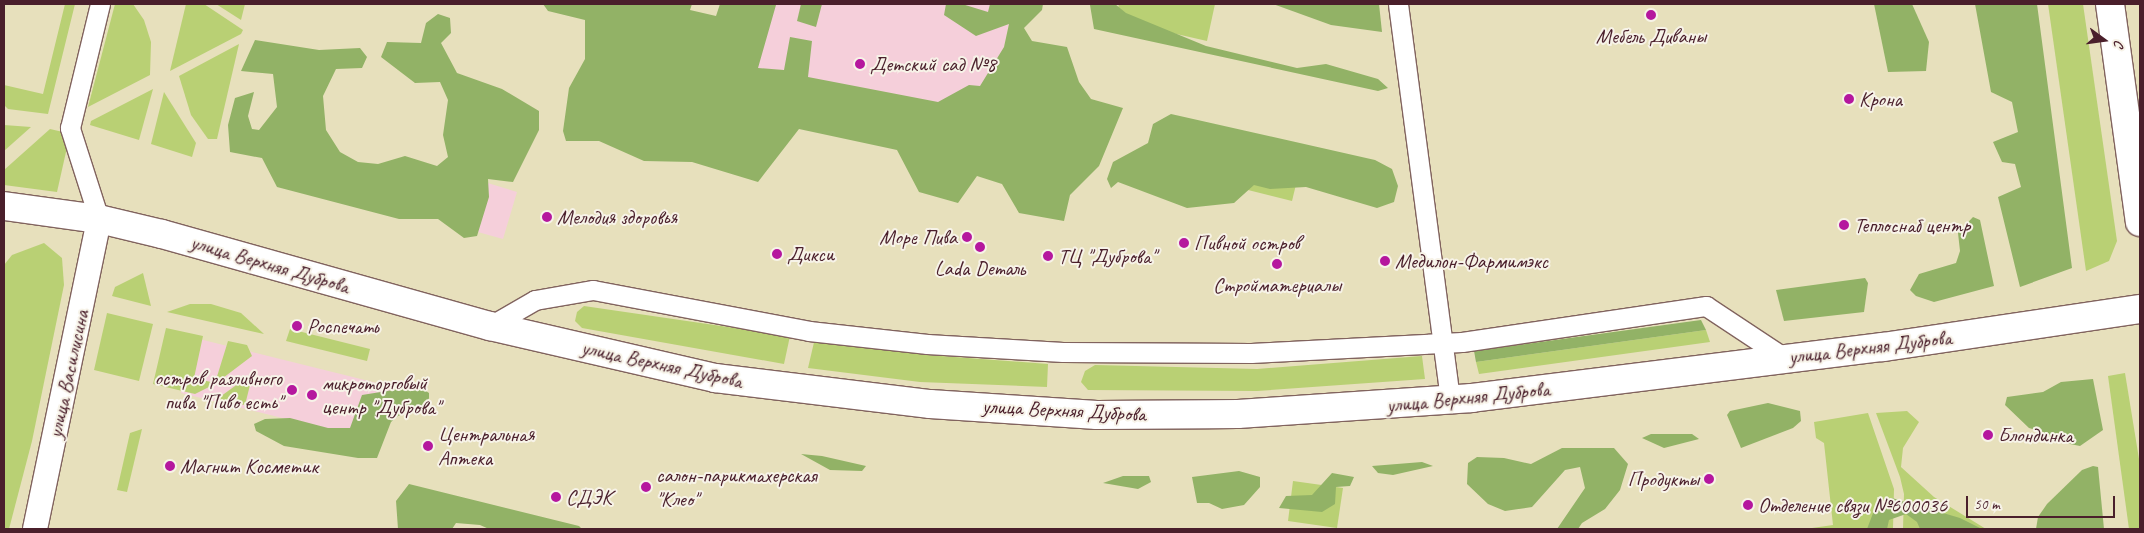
<!DOCTYPE html>
<meta charset="utf-8">
<style>
body{margin:0}
#map{position:relative;width:2144px;height:533px;overflow:hidden;background:#e7e0bc;font-family:Caveat,sans-serif}
div>[style]{position:absolute}
.built>*{inset:0;background:#f5cfda}
.green>*{inset:0;background:#b9d074}
.forest>*{inset:0;background:#92b266}
.roads{filter:drop-shadow(1px 0 #81635e) drop-shadow(-1px 0 #81635e) drop-shadow(0 1px #81635e) drop-shadow(0 -1px #81635e)}
.minor>*{height:19px;margin:-9.5px;padding:0 9.5px;transform-origin:9.5px;border-radius:9.5px;background:#fff}
.tertiary>*{height:24px;margin:-12px;padding:0 12px;transform-origin:12px;border-radius:12px;background:#fff}
.secondary>*{height:28px;margin:-14px;padding:0 14px;transform-origin:14px;border-radius:14px;background:#fff}
.primary>*{height:28px;margin:-14px;padding:0 14px;transform-origin:14px;border-radius:14px;background:#fff}
.dots>*{width:14px;height:14px;translate:-50% -50%;box-sizing:border-box;border:2px solid #f7f3e8;border-radius:50%}
span{translate:-50% -50%;white-space:nowrap;text-align:center;line-height:1.15;-webkit-text-stroke:4px #f7f3e8;paint-order:stroke}
.poi-label{font-size:21px;color:#4a1f2b}
.left{translate:0 -50%;text-align:left}
.right{translate:-100% -50%;text-align:right}
.street-label{font-size:21px;color:#4a1f2b}
.frame{position:absolute;inset:0;border:5px solid #4a1f2b;pointer-events:none}
.north{position:absolute;left:2079px;top:15px;width:50px;height:50px;-webkit-text-stroke:4px #f7f3e8;paint-order:stroke;rotate:104deg;font-size:14px;font-weight:700;line-height:20px;text-align:center;color:#4a1f2b}
.north::after{content:'';display:block;margin:auto;width:18px;height:22px;background:#4a1f2b;clip-path:polygon(50% 0,100% 100%,50% 72%,0 100%)}
.scale{position:absolute;left:1966px;top:496px;width:149px;height:22px;box-sizing:border-box;border:2px solid #4a1f2b;border-top:0;padding-left:6px;font-size:15px;line-height:18px;white-space:nowrap;color:#4a1f2b;-webkit-text-stroke:4px #f7f3e8;paint-order:stroke}
</style>
<div id="map">
<div class="built">
<div style="clip-path:polygon(734px 4px,1013px 4px,985px 139px,715px 80px)"></div>
<div style="clip-path:polygon(481px 181px,517px 192px,503px 239px,467px 229px)"></div>
<div style="clip-path:polygon(195px 338px,393px 387px,380px 442px,181px 393px)"></div>
</div>
<div class="green">
<div style="clip-path:polygon(65px 4px,75px 4px,48px 114px,8px 109px,4px 105px,4px 85px,43px 94px)"></div>
<div style="clip-path:polygon(115px 4px,133px 4px,144px 20px,151px 42px,150px 75px,88px 107px)"></div>
<div style="clip-path:polygon(186px 4px,204px 4px,243px 30px,241px 34px,170px 71px)"></div>
<div style="clip-path:polygon(216px 4px,245px 4px,241px 20px)"></div>
<div style="clip-path:polygon(1119px 4px,1215px 4px,1207px 41px,1115px 20px)"></div>
<div style="clip-path:polygon(2048px 4px,2083px 4px,2117px 241px,2109px 261px,2086px 271px)"></div>
<div style="clip-path:polygon(239px 44px,217px 139px,208px 139px,191px 115px,179px 76px)"></div>
<div style="clip-path:polygon(153px 89px,139px 140px,90px 125px,91px 121px)"></div>
<div style="clip-path:polygon(164px 92px,196px 143px,192px 157px,151px 144px)"></div>
<div style="clip-path:polygon(4px 125px,31px 127px,4px 151px)"></div>
<div style="clip-path:polygon(50px 129px,63px 132px,68px 143px,57px 192px,4px 185px,4px 170px)"></div>
<div style="clip-path:polygon(1251px 156px,1300px 168px,1292px 201px,1244px 189px)"></div>
<div style="clip-path:polygon(44px 243px,62px 258px,64px 285px,32px 441px,9px 529px,4px 529px,4px 265px,12px 255px)"></div>
<div style="clip-path:polygon(143px 273px,151px 306px,112px 296px,115px 287px)"></div>
<div style="clip-path:polygon(190px 304px,211px 304px,241px 313px,264px 334px,167px 312px)"></div>
<div style="clip-path:polygon(584px 306px,790px 336px,784px 364px,582px 328px,575px 321px,577px 312px)"></div>
<div style="clip-path:polygon(107px 313px,153px 324px,139px 381px,94px 370px)"></div>
<div style="clip-path:polygon(166px 328px,203px 336px,194px 378px,215px 383px,228px 341px,247px 345px,252px 356px,215px 384px,195px 394px,153px 384px)"></div>
<div style="clip-path:polygon(290px 329px,370px 349px,367px 361px,286px 341px)"></div>
<div style="clip-path:polygon(1706px 330px,1710px 342px,1479px 374px,1476px 362px)"></div>
<div style="clip-path:polygon(815px 338px,928px 355px,1048px 364px,1047px 387px,920px 382px,808px 368px)"></div>
<div style="clip-path:polygon(1422px 356px,1425px 379px,1257px 391px,1088px 390px,1081px 382px,1085px 371px,1095px 365px,1257px 369px)"></div>
<div style="clip-path:polygon(253px 373px,245px 405px,217px 399px)"></div>
<div style="clip-path:polygon(2125px 373px,2140px 465px,2140px 529px,2129px 529px,2108px 376px)"></div>
<div style="clip-path:polygon(1907px 411px,1919px 422px,1903px 448px,1901px 467px,1934px 497px,1986px 529px,1903px 529px,1904px 494px,1900px 477px,1876px 413px)"></div>
<div style="clip-path:polygon(1868px 413px,1894px 489px,1893px 529px,1805px 529px,1833px 525px,1824px 443px,1816px 438px,1814px 422px)"></div>
<div style="clip-path:polygon(142px 429px,127px 492px,117px 490px,130px 433px)"></div>
<div style="clip-path:polygon(1293px 481px,1343px 488px,1337px 528px,1288px 521px)"></div>
</div>
<div class="forest">
<div style="clip-path:polygon(543px 4px,692px 4px,690px 10px,716px 16px,720px 4px,773px 4px,776px 5px,758px 68px,784px 70px,790px 37px,812px 41px,808px 77px,938px 102px,969px 85px,980px 86px,1004px 47px,1009px 24px,976px 36px,944px 15px,946px 4px,962px 4px,988px 12px,990px 4px,1043px 4px,1042px 10px,1024px 28px,1032px 41px,1067px 47px,1079px 82px,1091px 99px,1123px 108px,1099px 166px,1070px 195px,1064px 221px,1019px 213px,1002px 184px,977px 176px,958px 203px,919px 192px,897px 150px,799px 129px,758px 182px,692px 162px,644px 161px,599px 141px,566px 141px,563px 131px,569px 88px,585px 59px,585px 20px,548px 11px)"></div>
<div style="clip-path:polygon(801px 4px,822px 4px,816px 27px,797px 21px)"></div>
<div style="clip-path:polygon(1086px 4px,1115px 4px,1126px 13px,1206px 46px,1297px 68px,1326px 64px,1378px 79px,1388px 88px,1378px 91px,1094px 29px,1090px 5px)"></div>
<div style="clip-path:polygon(1273px 4px,1379px 4px,1382px 32px,1331px 25px)"></div>
<div style="clip-path:polygon(1874px 4px,1912px 4px,1929px 42px,1926px 71px,1888px 72px)"></div>
<div style="clip-path:polygon(1975px 4px,2037px 4px,2072px 268px,2020px 287px,1998px 197px,2021px 187px,2015px 164px,2002px 162px,1993px 142px,2018px 132px,2012px 102px,1991px 92px)"></div>
<div style="clip-path:polygon(438px 14px,450px 18px,451px 33px,441px 43px,457px 73px,502px 89px,539px 111px,539px 130px,513px 182px,488px 179px,489px 197px,477px 236px,464px 238px,438px 219px,399px 219px,277px 187px,262px 158px,230px 152px,228px 125px,235px 98px,254px 92px,248px 116px,252px 129px,259px 130px,277px 107px,273px 74px,241px 71px,255px 40px,319px 50px,360px 48px,367px 57px,362px 68px,336px 69px,323px 96px,326px 130px,340px 152px,358px 162px,378px 164px,405px 156px,437px 166px,448px 157px,443px 135px,448px 100px,440px 82px,415px 83px,381px 57px,387px 42px,421px 43px,426px 23px)"></div>
<div style="clip-path:polygon(1171px 114px,1375px 160px,1392px 169px,1398px 186px,1394px 202px,1377px 208px,1306px 187px,1270px 189px,1254px 185px,1234px 203px,1187px 208px,1118px 182px,1111px 188px,1107px 179px,1113px 162px,1148px 143px,1153px 124px)"></div>
<div style="clip-path:polygon(1973px 217px,1980px 220px,1994px 286px,1934px 302px,1916px 296px,1910px 290px,1919px 274px,1956px 263px,1960px 251px,1958px 233px)"></div>
<div style="clip-path:polygon(1865px 278px,1868px 283px,1864px 312px,1784px 321px,1776px 290px)"></div>
<div style="clip-path:polygon(1701px 320px,1706px 330px,1476px 362px,1474px 351px)"></div>
<div style="clip-path:polygon(2093px 379px,2103px 430px,2080px 446px,2065px 443px,2051px 435px,2029px 428px,2005px 405px,2007px 397px,2043px 392px,2061px 382px)"></div>
<div style="clip-path:polygon(418px 386px,429px 393px,429px 403px,398px 416px,391px 422px,377px 458px,358px 458px,284px 446px,256px 431px,254px 424px,265px 419px,290px 418px,328px 428px,350px 428px,362px 395px)"></div>
<div style="clip-path:polygon(1768px 403px,1800px 411px,1801px 421px,1793px 428px,1741px 448px,1727px 415px,1730px 411px)"></div>
<div style="clip-path:polygon(1651px 434px,1692px 434px,1699px 439px,1664px 448px,1642px 438px)"></div>
<div style="clip-path:polygon(1562px 448px,1614px 448px,1628px 464px,1620px 490px,1605px 509px,1582px 523px,1578px 529px,1557px 529px,1585px 488px,1580px 467px,1565px 470px,1532px 507px,1505px 511px,1488px 504px,1467px 484px,1468px 463px,1477px 457px,1504px 458px,1531px 464px)"></div>
<div style="clip-path:polygon(801px 454px,822px 456px,866px 466px,862px 471px,830px 470px)"></div>
<div style="clip-path:polygon(1422px 462px,1433px 466px,1393px 475px,1378px 473px,1372px 466px)"></div>
<div style="clip-path:polygon(2093px 466px,2098px 467px,2104px 529px,2036px 529px,2038px 517px,2047px 504px,2082px 470px)"></div>
<div style="clip-path:polygon(1239px 471px,1260px 477px,1260px 487px,1244px 505px,1222px 509px,1209px 503px,1197px 503px,1192px 477px)"></div>
<div style="clip-path:polygon(1332px 473px,1354px 477px,1350px 486px,1336px 487px,1335px 504px,1322px 512px,1279px 508px,1286px 496px,1312px 495px)"></div>
<div style="clip-path:polygon(1123px 476px,1149px 476px,1151px 482px,1138px 489px,1103px 483px)"></div>
<div style="clip-path:polygon(409px 484px,579px 526px,582px 529px,489px 529px,480px 525px,456px 523px,452px 529px,398px 529px,396px 501px)"></div>
<div style="clip-path:polygon(1892px 498px,1960px 518px,1982px 529px,1920px 529px,1917px 522px,1906px 514px,1889px 520px,1887px 529px,1867px 529px,1875px 508px)"></div>
</div>
<div class="roads">
<div class="minor">
<div style="left:1398px;top:4px;width:399px;rotate:82.5deg"></div>
<div style="left:99px;top:219px;width:96px;rotate:-107.7deg"></div>
<div style="left:70px;top:128px;width:128px;rotate:-76.4deg"></div>
<div style="left:490px;top:326px;width:52px;rotate:-30deg"></div>
<div style="left:535px;top:300px;width:59px;rotate:-9.8deg"></div>
<div style="left:593px;top:290px;width:220px;rotate:10.7deg"></div>
<div style="left:809px;top:331px;width:119px;rotate:6.3deg"></div>
<div style="left:927px;top:344px;width:136px;rotate:3.4deg"></div>
<div style="left:1063px;top:352px;width:188px;rotate:0.3deg"></div>
<div style="left:1251px;top:353px;width:211px;rotate:-3deg"></div>
<div style="left:1462px;top:342px;width:247px;rotate:-8.4deg"></div>
<div style="left:1706px;top:306px;width:92px;rotate:33.5deg"></div>
</div>
<div class="tertiary">
<div style="left:35px;top:529px;width:317px;rotate:-78.3deg"></div>
</div>
<div class="secondary">
<div style="left:4px;top:206px;width:96px;rotate:7.8deg"></div>
<div style="left:99px;top:219px;width:65px;rotate:13.4deg"></div>
<div style="left:162px;top:234px;width:341px;rotate:15.7deg"></div>
<div style="left:490px;top:326px;width:231px;rotate:13deg"></div>
<div style="left:715px;top:378px;width:217px;rotate:6.9deg"></div>
<div style="left:930px;top:404px;width:167px;rotate:3.8deg"></div>
<div style="left:1097px;top:415px;width:141px;rotate:-0.4deg"></div>
<div style="left:1238px;top:414px;width:235px;rotate:-3.9deg"></div>
<div style="left:1472px;top:398px;width:414px;rotate:-7.1deg"></div>
<div style="left:1883px;top:347px;width:260px;rotate:-8.4deg"></div>
</div>
<div class="primary">
<div style="left:2110px;top:4px;width:220px;rotate:82.2deg"></div>
</div>
</div>
<div class="dots">
<div style="left:1651px;top:15px;background:#b5179e"></div>
<div style="left:860px;top:64px;background:#b5179e"></div>
<div style="left:1849px;top:99px;background:#b5179e"></div>
<div style="left:547px;top:217px;background:#b5179e"></div>
<div style="left:1844px;top:225px;background:#b5179e"></div>
<div style="left:967px;top:237px;background:#b5179e"></div>
<div style="left:1184px;top:243px;background:#b5179e"></div>
<div style="left:980px;top:247px;background:#b5179e"></div>
<div style="left:777px;top:254px;background:#b5179e"></div>
<div style="left:1048px;top:256px;background:#b5179e"></div>
<div style="left:1385px;top:261px;background:#b5179e"></div>
<div style="left:1277px;top:264px;background:#b5179e"></div>
<div style="left:297px;top:326px;background:#b5179e"></div>
<div style="left:292px;top:390px;background:#b5179e"></div>
<div style="left:312px;top:395px;background:#b5179e"></div>
<div style="left:1988px;top:435px;background:#b5179e"></div>
<div style="left:428px;top:446px;background:#b5179e"></div>
<div style="left:170px;top:466px;background:#b5179e"></div>
<div style="left:1709px;top:479px;background:#b5179e"></div>
<div style="left:646px;top:487px;background:#b5179e"></div>
<div style="left:556px;top:497px;background:#b5179e"></div>
<div style="left:1748px;top:505px;background:#b5179e"></div>
</div>
<div class="poi-label">
<span style="left:1651px;top:36px">Мебель Диваны</span>
<span class="left" style="left:870px;top:64px">Детский сад №8</span>
<span class="left" style="left:1859px;top:99px">Крона</span>
<span class="left" style="left:557px;top:217px">Мелодия здоровья</span>
<span class="left" style="left:1854px;top:225px">Теплоснаб центр</span>
<span class="right" style="left:957px;top:237px">Море Пива</span>
<span class="left" style="left:1194px;top:243px">Пивной остров</span>
<span class="left" style="left:787px;top:254px">Дикси</span>
<span class="left" style="left:1058px;top:256px">ТЦ "Дуброва"</span>
<span class="left" style="left:1395px;top:261px">Медилон-Фармимэкс</span>
<span style="left:980px;top:268px">Lada Dеталь</span>
<span style="left:1277px;top:285px">Стройматериалы</span>
<span class="left" style="left:307px;top:326px">Роспечать</span>
<span class="right" style="left:282px;top:390px">остров разливного<br>пива "Пиво есть"</span>
<span class="left" style="left:322px;top:395px">микроторговый<br>центр "Дуброва"</span>
<span class="left" style="left:438px;top:446px">Центральная<br>Аптека</span>
<span class="left" style="left:1998px;top:435px">Блондинка</span>
<span class="left" style="left:180px;top:466px">Магнит Косметик</span>
<span class="left" style="left:656px;top:487px">салон-парикмахерская<br>"Клео"</span>
<span class="right" style="left:1699px;top:479px">Продукты</span>
<span class="left" style="left:566px;top:497px">СДЭК</span>
<span class="left" style="left:1758px;top:505px">Отделение связи №600036</span>
</div>
<div class="street-label">
<span style="left:270px;top:264px;rotate:16deg">улица Верхняя Дуброва</span>
<span style="left:1870px;top:347px;rotate:-7deg">улица Верхняя Дуброва</span>
<span style="left:662px;top:364px;rotate:12deg">улица Верхняя Дуброва</span>
<span style="left:68px;top:374px;rotate:-78deg">улица Василисина</span>
<span style="left:1468px;top:397px;rotate:-6deg">улица Верхняя Дуброва</span>
<span style="left:1064px;top:410px;rotate:3deg">улица Верхняя Дуброва</span>
</div>
<div class="frame"></div>
<div class="north">С</div>
<div class="scale">50 m</div>
</div>
